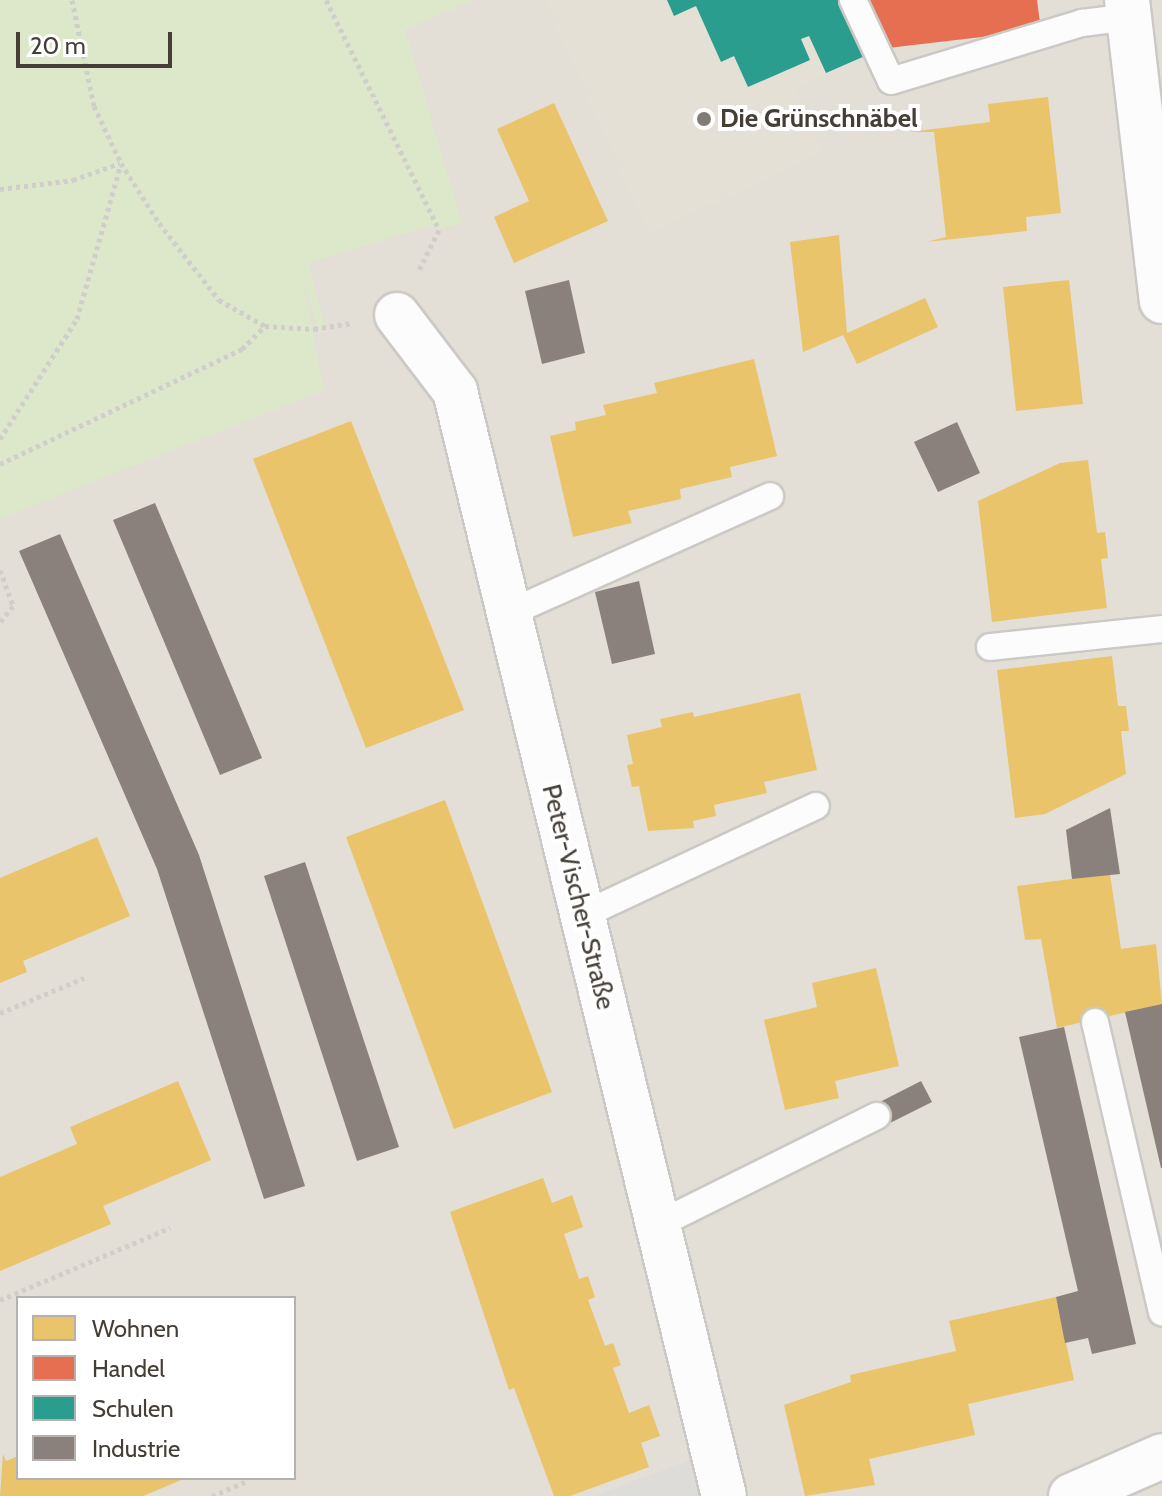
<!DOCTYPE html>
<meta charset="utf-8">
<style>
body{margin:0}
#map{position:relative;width:1162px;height:1496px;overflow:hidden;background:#efede9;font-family:Cabin,sans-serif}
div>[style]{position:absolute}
.residential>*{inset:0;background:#e3ded6}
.education>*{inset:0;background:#e5e0d5}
.green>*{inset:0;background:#dde8cb}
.parking>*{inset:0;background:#dedcd9}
.homes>*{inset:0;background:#e9c46a}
.shops>*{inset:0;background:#e76f51}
.schools>*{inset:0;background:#2a9d8f}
.industry>*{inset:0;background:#8a817c}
.path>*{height:5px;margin-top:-2.5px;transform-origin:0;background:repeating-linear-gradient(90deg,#d0cdcb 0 4px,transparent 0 8px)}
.roads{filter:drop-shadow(2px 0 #cbc9c5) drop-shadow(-2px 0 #cbc9c5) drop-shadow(0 2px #cbc9c5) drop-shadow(0 -2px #cbc9c5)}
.service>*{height:26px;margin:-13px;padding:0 13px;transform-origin:13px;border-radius:13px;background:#fdfcfc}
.minor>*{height:44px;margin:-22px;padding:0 22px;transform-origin:22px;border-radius:22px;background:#fdfcfc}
.dots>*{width:22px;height:22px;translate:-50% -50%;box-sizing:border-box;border:4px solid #fff;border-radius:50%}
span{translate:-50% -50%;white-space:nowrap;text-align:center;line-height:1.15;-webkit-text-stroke:8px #fff;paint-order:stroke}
.poi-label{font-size:26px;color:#443e36;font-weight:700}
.left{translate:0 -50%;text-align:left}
.street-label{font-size:26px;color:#443e36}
.legend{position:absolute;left:16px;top:1296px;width:280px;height:184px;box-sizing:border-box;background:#fff;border:2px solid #b4b2af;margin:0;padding:10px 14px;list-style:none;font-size:24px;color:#443e36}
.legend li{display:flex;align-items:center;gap:16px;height:40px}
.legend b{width:40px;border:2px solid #b4b2af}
.scale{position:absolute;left:16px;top:32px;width:156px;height:36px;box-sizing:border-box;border:4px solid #443e36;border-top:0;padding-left:10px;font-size:24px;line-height:28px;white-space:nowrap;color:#443e36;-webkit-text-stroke:6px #fff;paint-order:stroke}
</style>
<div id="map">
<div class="residential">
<div style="clip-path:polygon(evenodd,0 0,1162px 0,1162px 1496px,0 1496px,0 0,18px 1298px,294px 1298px,294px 1478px,18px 1478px,18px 1298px)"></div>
</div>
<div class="education">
<div style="clip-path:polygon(545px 0,840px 0,865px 56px,795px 87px,823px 152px,649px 234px)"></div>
</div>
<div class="green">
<div style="clip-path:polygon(0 0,472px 0,405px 30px,462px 223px,439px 230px,430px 226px,308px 263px,326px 332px,319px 332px,303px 278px,324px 390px,0 519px)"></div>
</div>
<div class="parking">
<div style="clip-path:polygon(692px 1459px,701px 1496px,594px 1496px)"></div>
</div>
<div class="homes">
<div style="clip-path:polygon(1048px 97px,1061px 213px,1026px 217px,1027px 231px,926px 242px,946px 237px,934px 132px,909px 132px,990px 122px,988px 104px)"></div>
<div style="clip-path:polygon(554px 103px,608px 221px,514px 263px,494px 217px,529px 201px,497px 129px)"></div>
<div style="clip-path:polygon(839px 235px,847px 333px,925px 298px,938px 327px,857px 364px,843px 335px,803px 352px,790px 242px)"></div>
<div style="clip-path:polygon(1069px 280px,1083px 404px,1016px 411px,1003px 287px)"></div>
<div style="clip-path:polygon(754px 359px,777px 456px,730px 467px,732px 477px,680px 489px,681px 499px,628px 511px,632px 523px,573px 537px,550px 436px,576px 430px,575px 422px,606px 415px,603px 405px,657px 393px,654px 383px)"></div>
<div style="clip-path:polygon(351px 421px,464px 710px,366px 748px,253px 459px)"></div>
<div style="clip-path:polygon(1088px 460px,1097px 533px,1105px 532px,1108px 558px,1101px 559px,1107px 608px,992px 622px,978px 501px,1060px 463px)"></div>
<div style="clip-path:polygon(1112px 656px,1118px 706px,1126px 706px,1129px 731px,1121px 731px,1126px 774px,1045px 814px,1015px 818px,997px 670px)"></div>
<div style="clip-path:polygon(800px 693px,817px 770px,764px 782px,767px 793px,714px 805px,716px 816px,693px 821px,694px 828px,648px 831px,639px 786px,632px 787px,627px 765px,633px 764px,627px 735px,662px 727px,660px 719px,693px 712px,694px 717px)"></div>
<div style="clip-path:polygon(445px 800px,552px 1092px,454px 1129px,346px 837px)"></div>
<div style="clip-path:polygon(97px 837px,130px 916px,23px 961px,27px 972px,0 983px,0 878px)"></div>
<div style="clip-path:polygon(1110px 874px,1121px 949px,1156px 944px,1162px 1004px,1057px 1028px,1041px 939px,1025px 940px,1017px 886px)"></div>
<div style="clip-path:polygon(876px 968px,899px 1066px,835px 1081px,839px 1098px,785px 1110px,764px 1020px,817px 1007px,812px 983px)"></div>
<div style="clip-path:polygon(178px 1081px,211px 1160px,103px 1206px,111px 1224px,0 1271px,0 1177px,77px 1144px,70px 1127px)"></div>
<div style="clip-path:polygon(543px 1178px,552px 1203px,572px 1195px,583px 1227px,564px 1234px,579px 1279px,588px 1276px,595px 1297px,588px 1300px,605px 1346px,613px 1343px,621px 1365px,613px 1368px,629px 1413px,649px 1405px,660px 1436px,641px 1443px,649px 1467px,570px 1496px,554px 1496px,514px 1388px,509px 1390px,450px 1212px)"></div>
<div style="clip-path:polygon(1056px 1297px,1074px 1380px,968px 1404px,975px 1435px,869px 1459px,875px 1485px,805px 1496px,784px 1405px,851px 1382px,850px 1375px,956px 1351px,949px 1321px)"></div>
<div style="clip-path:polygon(3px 1454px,6px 1461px,18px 1456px,18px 1478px,186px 1478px,143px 1496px,0 1496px)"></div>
</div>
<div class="shops">
<div style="clip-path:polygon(866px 0,1037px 0,1041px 30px,888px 48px)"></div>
</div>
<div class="schools">
<div style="clip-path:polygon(667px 0,840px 0,865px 56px,826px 73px,809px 36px,801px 39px,810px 60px,748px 87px,734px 56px,721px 62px,696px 6px,674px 16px)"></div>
</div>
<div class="industry">
<div style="clip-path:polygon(569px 280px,585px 353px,542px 364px,525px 291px)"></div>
<div style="clip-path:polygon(957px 422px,980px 473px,938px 492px,914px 442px)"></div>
<div style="clip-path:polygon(155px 503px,262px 758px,220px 775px,113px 520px)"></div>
<div style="clip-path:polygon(60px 534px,199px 855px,305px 1186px,264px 1199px,157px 869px,19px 551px)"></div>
<div style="clip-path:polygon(639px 581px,655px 654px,612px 664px,595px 592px)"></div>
<div style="clip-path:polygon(1110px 808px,1120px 874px,1072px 879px,1066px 830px)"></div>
<div style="clip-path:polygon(305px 862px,399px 1147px,357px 1161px,264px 876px)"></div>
<div style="clip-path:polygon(1162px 1004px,1162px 1168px,1161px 1168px,1125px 1012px)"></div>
<div style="clip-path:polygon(1064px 1027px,1136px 1344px,1092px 1354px,1088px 1338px,1065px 1343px,1056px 1297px,1078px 1291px,1019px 1037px)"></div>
<div style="clip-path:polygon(921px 1081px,932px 1102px,886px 1125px,876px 1104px)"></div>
</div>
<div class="path">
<div style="left:72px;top:0;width:108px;rotate:78.3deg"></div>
<div style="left:94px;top:106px;width:63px;rotate:64.7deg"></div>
<div style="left:121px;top:163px;width:71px;rotate:57.7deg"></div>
<div style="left:159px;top:223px;width:98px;rotate:52.1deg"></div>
<div style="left:219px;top:300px;width:53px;rotate:29.5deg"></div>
<div style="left:265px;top:326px;width:49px;rotate:3.5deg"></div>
<div style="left:314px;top:329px;width:38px;rotate:-9deg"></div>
<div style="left:326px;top:0;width:256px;rotate:63.8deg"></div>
<div style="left:439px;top:230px;width:47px;rotate:116.6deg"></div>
<div style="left:0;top:189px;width:74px;rotate:-7deg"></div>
<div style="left:73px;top:180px;width:50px;rotate:-19.9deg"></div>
<div style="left:0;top:439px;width:143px;rotate:-57.3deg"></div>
<div style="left:77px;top:319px;width:161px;rotate:-74.2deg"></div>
<div style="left:0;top:464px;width:268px;rotate:-25.4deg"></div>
<div style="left:242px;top:349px;width:33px;rotate:-45deg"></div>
<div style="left:0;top:570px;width:38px;rotate:70deg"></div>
<div style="left:13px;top:606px;width:21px;rotate:129deg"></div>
<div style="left:0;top:1013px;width:91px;rotate:-22.6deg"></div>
<div style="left:0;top:1300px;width:185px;rotate:-23deg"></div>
<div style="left:212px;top:1496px;width:39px;rotate:-23deg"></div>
</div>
<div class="roads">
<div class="service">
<div style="left:853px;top:0;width:89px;rotate:64.9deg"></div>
<div style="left:891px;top:81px;width:200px;rotate:-16.9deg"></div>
<div style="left:1082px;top:23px;width:47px;rotate:-7.3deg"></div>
<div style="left:509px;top:613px;width:286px;rotate:-24.1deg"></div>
<div style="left:990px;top:647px;width:173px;rotate:-6deg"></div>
<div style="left:583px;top:915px;width:257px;rotate:-25.1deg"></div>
<div style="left:1095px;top:1022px;width:298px;rotate:77deg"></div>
<div style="left:659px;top:1224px;width:243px;rotate:-26.4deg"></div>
</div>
<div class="minor">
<div style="left:1127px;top:0;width:303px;rotate:83.4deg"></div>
<div style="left:397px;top:315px;width:96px;rotate:52.7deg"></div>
<div style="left:455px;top:391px;width:1137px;rotate:76.32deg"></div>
<div style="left:1071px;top:1496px;width:99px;rotate:-23.7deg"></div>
</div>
</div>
<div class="dots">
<div style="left:704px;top:119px;background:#807b75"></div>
</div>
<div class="poi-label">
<span class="left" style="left:720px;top:119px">Die Grünschnäbel</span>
</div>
<div class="street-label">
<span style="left:578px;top:897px;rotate:76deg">Peter-Vischer-Straße</span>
</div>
<ul class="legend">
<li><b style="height:22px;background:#e9c46a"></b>Wohnen</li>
<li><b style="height:22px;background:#e76f51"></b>Handel</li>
<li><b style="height:22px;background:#2a9d8f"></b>Schulen</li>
<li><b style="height:22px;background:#8a817c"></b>Industrie</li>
</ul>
<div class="scale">20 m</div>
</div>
